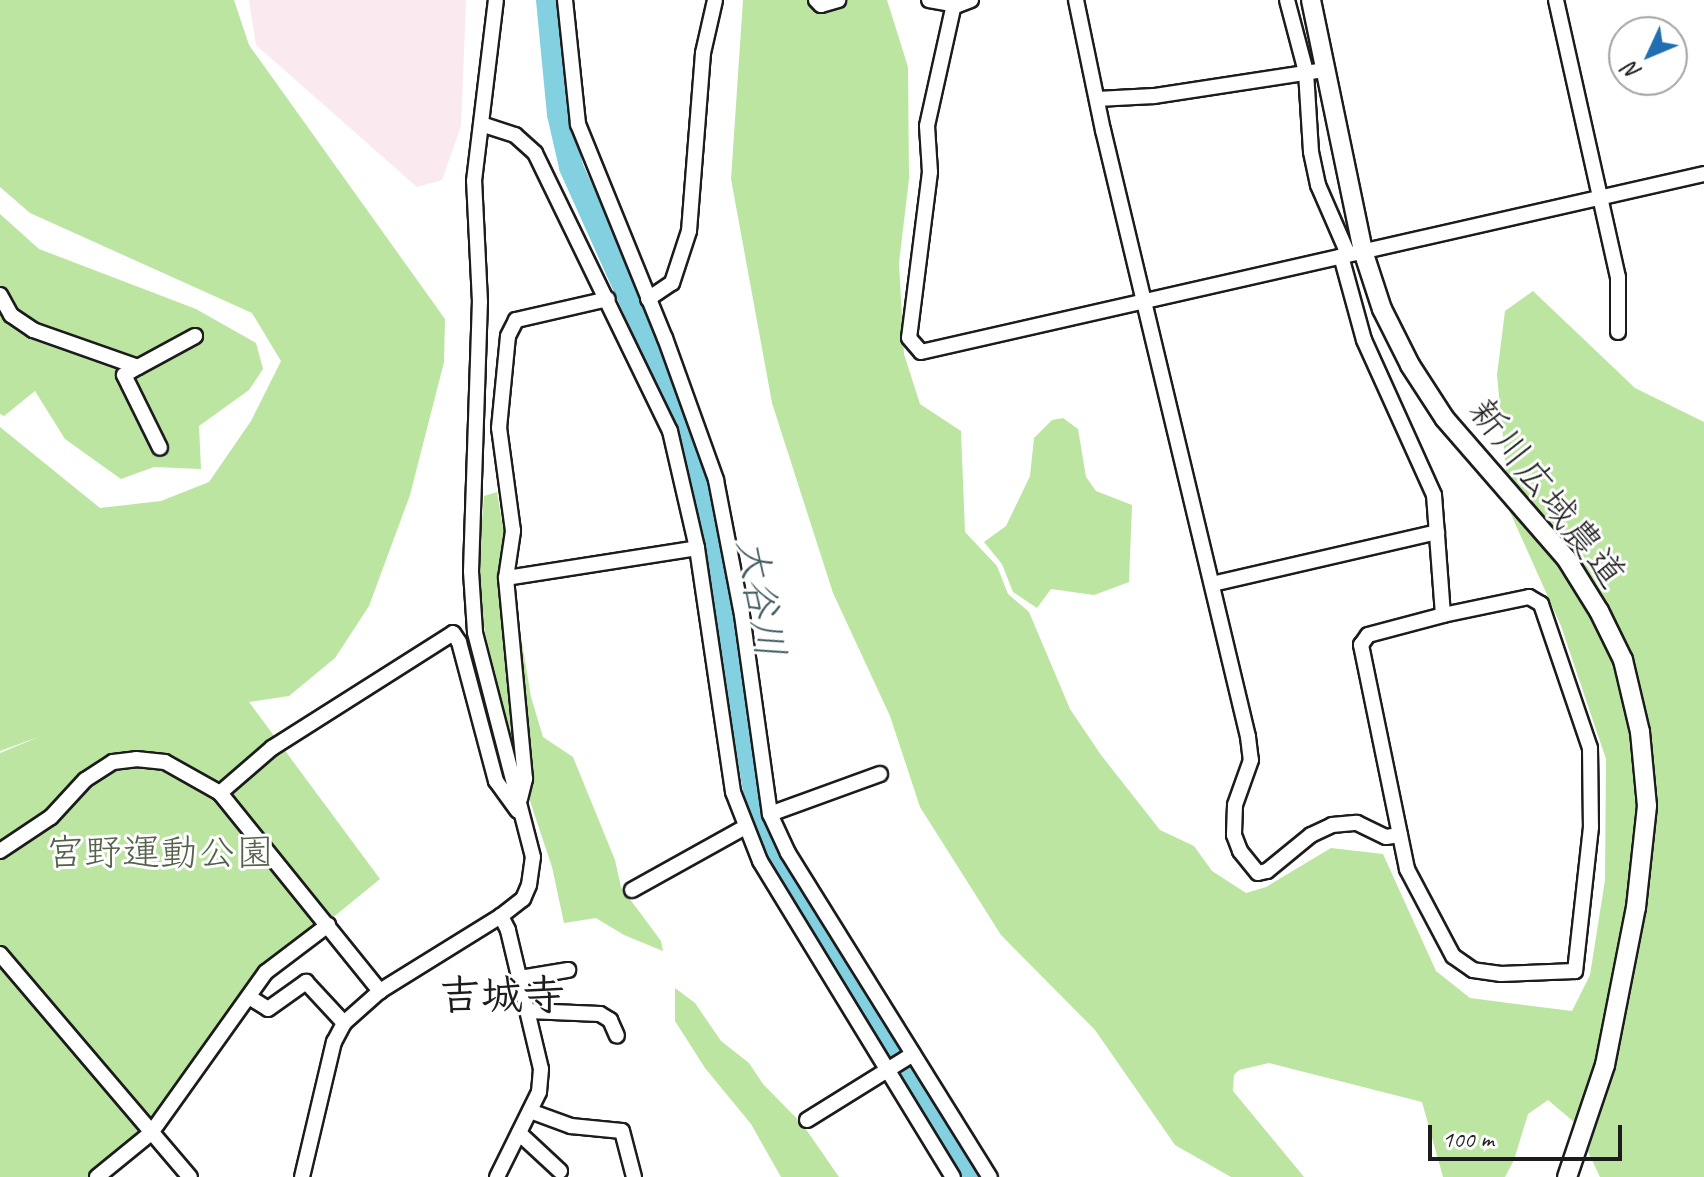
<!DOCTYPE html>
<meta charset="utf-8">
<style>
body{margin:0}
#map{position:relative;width:1704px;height:1177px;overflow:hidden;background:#fff;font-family:Caveat,"Klee One",sans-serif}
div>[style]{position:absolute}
.built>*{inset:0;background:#fae9ee}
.green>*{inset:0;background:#bce5a1}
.river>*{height:24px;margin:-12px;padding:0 12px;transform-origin:12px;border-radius:12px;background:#82d0e0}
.roads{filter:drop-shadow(2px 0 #1c1c1c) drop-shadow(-2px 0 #1c1c1c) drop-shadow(0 2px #1c1c1c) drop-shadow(0 -2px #1c1c1c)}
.street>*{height:14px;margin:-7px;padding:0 7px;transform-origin:7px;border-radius:7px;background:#fff}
.secondary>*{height:18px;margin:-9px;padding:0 9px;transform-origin:9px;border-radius:9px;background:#fff}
span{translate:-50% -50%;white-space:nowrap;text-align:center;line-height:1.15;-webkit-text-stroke:6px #fff;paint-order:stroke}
.street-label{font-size:38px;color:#1c1c1c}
.park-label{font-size:38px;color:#54624b}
.water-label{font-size:40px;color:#405b61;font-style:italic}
.quarter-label{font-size:42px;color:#1c1c1c;font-weight:700}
.north{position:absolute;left:1608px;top:16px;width:80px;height:80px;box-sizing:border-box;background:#fff;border:2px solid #a4a4a4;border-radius:50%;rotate:226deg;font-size:22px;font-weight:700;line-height:32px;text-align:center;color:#1c1c1c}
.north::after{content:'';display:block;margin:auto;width:28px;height:36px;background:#1f6fb2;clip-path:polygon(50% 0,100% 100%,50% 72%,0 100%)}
.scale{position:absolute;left:1428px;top:1125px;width:194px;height:36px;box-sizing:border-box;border:4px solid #1c1c1c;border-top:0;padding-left:10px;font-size:24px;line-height:28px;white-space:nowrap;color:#1c1c1c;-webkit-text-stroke:6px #fff;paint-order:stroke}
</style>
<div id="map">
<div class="built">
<div style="clip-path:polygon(249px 0,466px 0,461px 126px,442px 180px,417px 187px,256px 45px)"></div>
</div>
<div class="green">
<div style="clip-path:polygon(0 0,234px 0,249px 45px,445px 319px,444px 362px,410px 495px,369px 606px,335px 658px,289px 696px,249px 702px,380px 879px,266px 972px,151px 1133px,97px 1177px,0 1177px,0 753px,41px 736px,0 751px,0 427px,100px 508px,161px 501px,209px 482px,251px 421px,281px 361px,252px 313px,30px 213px,0 187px)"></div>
<div style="clip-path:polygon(743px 0,887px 0,908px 67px,909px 179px,899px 263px,904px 354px,920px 404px,961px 431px,965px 532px,997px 566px,1008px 594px,1029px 612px,1070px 709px,1101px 755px,1160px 830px,1194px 846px,1212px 871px,1246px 893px,1266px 887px,1331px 848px,1383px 854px,1436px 971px,1470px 998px,1572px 1011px,1590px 975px,1605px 880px,1606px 759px,1561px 626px,1510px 512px,1497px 375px,1505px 311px,1533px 291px,1635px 388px,1704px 422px,1704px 1177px,1600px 1177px,1574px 1122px,1548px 1100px,1528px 1114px,1514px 1160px,1505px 1177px,1443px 1177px,1422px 1102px,1269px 1063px,1239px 1070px,1234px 1075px,1233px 1091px,1304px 1177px,1231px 1177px,1175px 1145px,1095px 1030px,1001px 935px,920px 807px,890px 716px,833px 593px,772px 403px,731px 179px)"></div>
<div style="clip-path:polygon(0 214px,39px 249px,196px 309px,256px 343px,263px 369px,249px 390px,199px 426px,201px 469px,154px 467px,121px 479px,65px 439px,35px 391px,4px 416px,0 414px)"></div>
<div style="clip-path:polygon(1063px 418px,1078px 429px,1086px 477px,1096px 491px,1132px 505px,1129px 582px,1094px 595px,1051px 589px,1037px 608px,1013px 592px,1002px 564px,984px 542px,1006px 526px,1030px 476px,1034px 438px,1052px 420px)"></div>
<div style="clip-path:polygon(497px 492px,531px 697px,543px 737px,573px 757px,615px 860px,621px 887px,661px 941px,663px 951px,624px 935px,596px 918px,564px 923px,552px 867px,511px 744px,485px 633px,477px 581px,484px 496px)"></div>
<div style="clip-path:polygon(675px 988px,695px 1003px,721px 1041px,749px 1063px,763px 1084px,803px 1125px,839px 1177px,781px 1177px,751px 1124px,705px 1068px,675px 1021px)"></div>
</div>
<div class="river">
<div style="left:548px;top:0;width:115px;rotate:84.5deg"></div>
<div style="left:559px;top:114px;width:54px;rotate:77.2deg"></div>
<div style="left:571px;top:167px;width:256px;rotate:65.8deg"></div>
<div style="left:676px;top:401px;width:86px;rotate:71.8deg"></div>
<div style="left:703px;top:483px;width:335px;rotate:80.4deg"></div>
<div style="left:759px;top:813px;width:62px;rotate:63deg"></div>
<div style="left:787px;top:868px;width:361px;rotate:59deg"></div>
</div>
<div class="roads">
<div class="street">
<div style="left:565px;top:0;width:125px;rotate:84deg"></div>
<div style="left:578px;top:124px;width:231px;rotate:67.9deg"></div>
<div style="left:665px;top:338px;width:151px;rotate:70.2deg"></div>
<div style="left:716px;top:480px;width:137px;rotate:79.1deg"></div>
<div style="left:742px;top:615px;width:201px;rotate:82deg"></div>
<div style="left:770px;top:814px;width:43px;rotate:65.2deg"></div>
<div style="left:788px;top:853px;width:382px;rotate:58.1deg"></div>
<div style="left:816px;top:0;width:7px;rotate:45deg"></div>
<div style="left:821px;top:5px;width:18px;rotate:-16deg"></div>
<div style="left:929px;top:0;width:29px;rotate:10deg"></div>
<div style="left:958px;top:5px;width:14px;rotate:-21deg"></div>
<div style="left:1076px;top:0;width:133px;rotate:78.3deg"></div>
<div style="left:1103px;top:130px;width:624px;rotate:76.56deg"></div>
<div style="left:1248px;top:737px;width:23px;rotate:83deg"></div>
<div style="left:1251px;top:760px;width:48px;rotate:109.6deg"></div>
<div style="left:1235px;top:805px;width:30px;rotate:92deg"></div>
<div style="left:1234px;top:835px;width:17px;rotate:69deg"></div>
<div style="left:1240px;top:851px;width:28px;rotate:51deg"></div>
<div style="left:1258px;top:873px;width:9px;rotate:-13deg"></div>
<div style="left:1267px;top:871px;width:57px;rotate:-39.3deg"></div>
<div style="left:1311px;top:835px;width:23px;rotate:-25deg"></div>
<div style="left:1332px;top:825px;width:25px;rotate:-5deg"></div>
<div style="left:1357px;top:823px;width:32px;rotate:26deg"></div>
<div style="left:1386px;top:837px;width:14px;rotate:-8deg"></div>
<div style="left:1287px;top:0;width:74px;rotate:75.2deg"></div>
<div style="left:1306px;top:72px;width:80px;rotate:86.4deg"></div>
<div style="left:1311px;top:152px;width:34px;rotate:78deg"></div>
<div style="left:1318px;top:185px;width:75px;rotate:66.5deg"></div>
<div style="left:1556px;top:0;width:284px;rotate:77.4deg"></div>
<div style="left:1618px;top:277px;width:55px;rotate:90deg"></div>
<div style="left:954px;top:4px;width:125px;rotate:102.5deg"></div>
<div style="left:927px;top:126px;width:46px;rotate:86.3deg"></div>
<div style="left:930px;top:172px;width:167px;rotate:97.2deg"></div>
<div style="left:909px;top:338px;width:18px;rotate:49deg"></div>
<div style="left:921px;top:352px;width:803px;rotate:-12.81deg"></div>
<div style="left:1097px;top:99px;width:57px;rotate:-3deg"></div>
<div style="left:1154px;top:96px;width:171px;rotate:-8.7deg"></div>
<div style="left:481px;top:124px;width:36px;rotate:18deg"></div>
<div style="left:515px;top:135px;width:27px;rotate:42deg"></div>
<div style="left:535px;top:153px;width:309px;rotate:64.1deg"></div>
<div style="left:670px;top:431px;width:120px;rotate:77deg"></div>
<div style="left:697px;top:548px;width:247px;rotate:81.6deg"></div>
<div style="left:733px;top:792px;width:74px;rotate:68.6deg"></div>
<div style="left:760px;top:861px;width:370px;rotate:58.6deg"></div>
<div style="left:1341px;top:256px;width:87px;rotate:74.7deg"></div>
<div style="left:1364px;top:340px;width:170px;rotate:65.7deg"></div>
<div style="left:1434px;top:495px;width:120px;rotate:85.7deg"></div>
<div style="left:1443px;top:615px;width:88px;rotate:-11.8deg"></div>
<div style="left:1529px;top:597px;width:14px;rotate:30deg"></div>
<div style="left:1541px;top:604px;width:152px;rotate:71.2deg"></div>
<div style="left:1590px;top:748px;width:79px;rotate:89.3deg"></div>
<div style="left:1591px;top:827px;width:145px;rotate:96.3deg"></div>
<div style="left:1575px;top:971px;width:74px;rotate:177.7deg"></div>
<div style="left:1501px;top:974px;width:28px;rotate:-172deg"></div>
<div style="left:1473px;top:970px;width:24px;rotate:-145deg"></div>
<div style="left:1453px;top:956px;width:98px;rotate:-117.9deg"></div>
<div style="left:1407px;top:869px;width:229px;rotate:-101.6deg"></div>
<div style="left:1361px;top:645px;width:12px;rotate:-55deg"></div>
<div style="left:1368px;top:635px;width:78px;rotate:-14.9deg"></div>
<div style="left:0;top:295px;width:23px;rotate:61deg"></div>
<div style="left:11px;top:315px;width:27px;rotate:34deg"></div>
<div style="left:33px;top:330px;width:111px;rotate:19.4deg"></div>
<div style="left:138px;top:367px;width:65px;rotate:-28.5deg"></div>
<div style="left:648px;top:299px;width:29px;rotate:-34deg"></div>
<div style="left:672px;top:283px;width:55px;rotate:-71.9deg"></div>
<div style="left:689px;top:231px;width:179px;rotate:-85.5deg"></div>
<div style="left:703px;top:53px;width:54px;rotate:-77.2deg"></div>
<div style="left:138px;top:367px;width:16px;rotate:150deg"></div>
<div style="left:124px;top:375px;width:81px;rotate:63.7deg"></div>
<div style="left:506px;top:578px;width:193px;rotate:-8.9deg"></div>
<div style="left:1212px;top:584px;width:231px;rotate:-13deg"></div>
<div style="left:220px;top:793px;width:69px;rotate:-40.9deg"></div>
<div style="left:272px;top:748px;width:214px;rotate:-32.4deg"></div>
<div style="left:453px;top:633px;width:11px;rotate:56deg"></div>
<div style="left:459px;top:642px;width:144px;rotate:75.1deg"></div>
<div style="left:496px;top:781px;width:37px;rotate:54deg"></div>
<div style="left:520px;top:799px;width:21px;rotate:-76deg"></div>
<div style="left:525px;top:779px;width:202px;rotate:-95.4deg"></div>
<div style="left:506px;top:578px;width:48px;rotate:-81.5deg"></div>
<div style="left:513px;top:531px;width:104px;rotate:-97.7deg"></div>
<div style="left:499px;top:428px;width:92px;rotate:-84.4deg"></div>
<div style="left:508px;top:336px;width:18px;rotate:-63deg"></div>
<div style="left:516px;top:320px;width:94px;rotate:-12.9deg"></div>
<div style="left:770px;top:814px;width:117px;rotate:-20deg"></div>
<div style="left:0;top:851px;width:61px;rotate:-33.7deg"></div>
<div style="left:51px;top:817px;width:50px;rotate:-47.4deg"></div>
<div style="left:85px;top:780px;width:33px;rotate:-33deg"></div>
<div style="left:113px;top:762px;width:23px;rotate:-7deg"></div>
<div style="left:136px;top:759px;width:29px;rotate:6deg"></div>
<div style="left:165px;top:762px;width:63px;rotate:29.4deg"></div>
<div style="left:220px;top:793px;width:255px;rotate:51.1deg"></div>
<div style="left:632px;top:890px;width:129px;rotate:-29.1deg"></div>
<div style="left:0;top:954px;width:293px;rotate:49.6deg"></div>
<div style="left:520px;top:978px;width:49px;rotate:-9.5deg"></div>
<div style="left:249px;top:997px;width:22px;rotate:32deg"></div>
<div style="left:268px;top:1009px;width:47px;rotate:-35.4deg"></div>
<div style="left:306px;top:982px;width:56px;rotate:47.2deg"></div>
<div style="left:528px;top:1011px;width:72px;rotate:2.4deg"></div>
<div style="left:600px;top:1014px;width:12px;rotate:31deg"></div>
<div style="left:610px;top:1020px;width:17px;rotate:66deg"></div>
<div style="left:530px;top:1111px;width:44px;rotate:20.1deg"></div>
<div style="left:571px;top:1126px;width:51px;rotate:5.6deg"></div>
<div style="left:622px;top:1131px;width:48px;rotate:75.4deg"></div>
<div style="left:807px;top:1120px;width:125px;rotate:-31.9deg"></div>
<div style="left:519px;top:1133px;width:56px;rotate:42.8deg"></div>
<div style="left:97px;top:1177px;width:70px;rotate:-39.2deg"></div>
<div style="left:151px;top:1133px;width:198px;rotate:-54.5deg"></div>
<div style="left:266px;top:972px;width:78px;rotate:-37.2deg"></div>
<div style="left:302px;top:1177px;width:139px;rotate:-76.7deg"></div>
<div style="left:334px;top:1042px;width:21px;rotate:-62deg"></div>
<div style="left:344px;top:1023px;width:48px;rotate:-41.6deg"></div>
<div style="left:380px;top:991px;width:142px;rotate:-31.8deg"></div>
<div style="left:501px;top:916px;width:28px;rotate:-38deg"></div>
<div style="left:523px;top:899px;width:15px;rotate:-67deg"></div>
<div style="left:529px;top:885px;width:28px;rotate:-82deg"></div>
<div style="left:533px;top:857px;width:232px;rotate:-104.5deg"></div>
<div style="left:475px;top:632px;width:61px;rotate:-93.8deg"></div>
<div style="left:471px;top:571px;width:269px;rotate:-88.1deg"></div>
<div style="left:480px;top:302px;width:121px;rotate:-92.8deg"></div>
<div style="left:474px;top:181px;width:182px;rotate:-83.1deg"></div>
<div style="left:497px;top:1177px;width:95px;rotate:-63.7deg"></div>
<div style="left:539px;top:1092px;width:23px;rotate:-85deg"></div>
<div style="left:541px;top:1069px;width:143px;rotate:-103.4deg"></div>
<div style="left:508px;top:930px;width:16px;rotate:-117deg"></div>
</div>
<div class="secondary">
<div style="left:1311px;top:0;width:256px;rotate:78.3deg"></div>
<div style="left:1363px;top:251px;width:61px;rotate:71.9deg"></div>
<div style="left:1382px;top:309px;width:63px;rotate:63.4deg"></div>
<div style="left:1410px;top:365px;width:64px;rotate:57.1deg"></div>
<div style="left:1445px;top:419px;width:184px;rotate:49deg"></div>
<div style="left:1566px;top:558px;width:62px;rotate:58.1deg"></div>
<div style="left:1599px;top:611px;width:55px;rotate:63.9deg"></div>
<div style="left:1623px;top:660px;width:74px;rotate:76.7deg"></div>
<div style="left:1640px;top:732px;width:74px;rotate:84.6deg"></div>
<div style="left:1647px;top:806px;width:102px;rotate:96.2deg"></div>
<div style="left:1636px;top:907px;width:161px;rotate:101.1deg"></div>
<div style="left:1605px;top:1065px;width:118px;rotate:108.7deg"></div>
</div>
</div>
<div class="street-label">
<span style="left:1547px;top:493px;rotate:52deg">新川広域農道</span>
</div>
<div class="park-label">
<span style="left:160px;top:853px">宮野運動公園</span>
</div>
<div class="water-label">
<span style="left:761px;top:598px;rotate:80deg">大谷川</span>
</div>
<div class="quarter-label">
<span style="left:502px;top:996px">吉城寺</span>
</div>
<div class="north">N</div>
<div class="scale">100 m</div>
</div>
